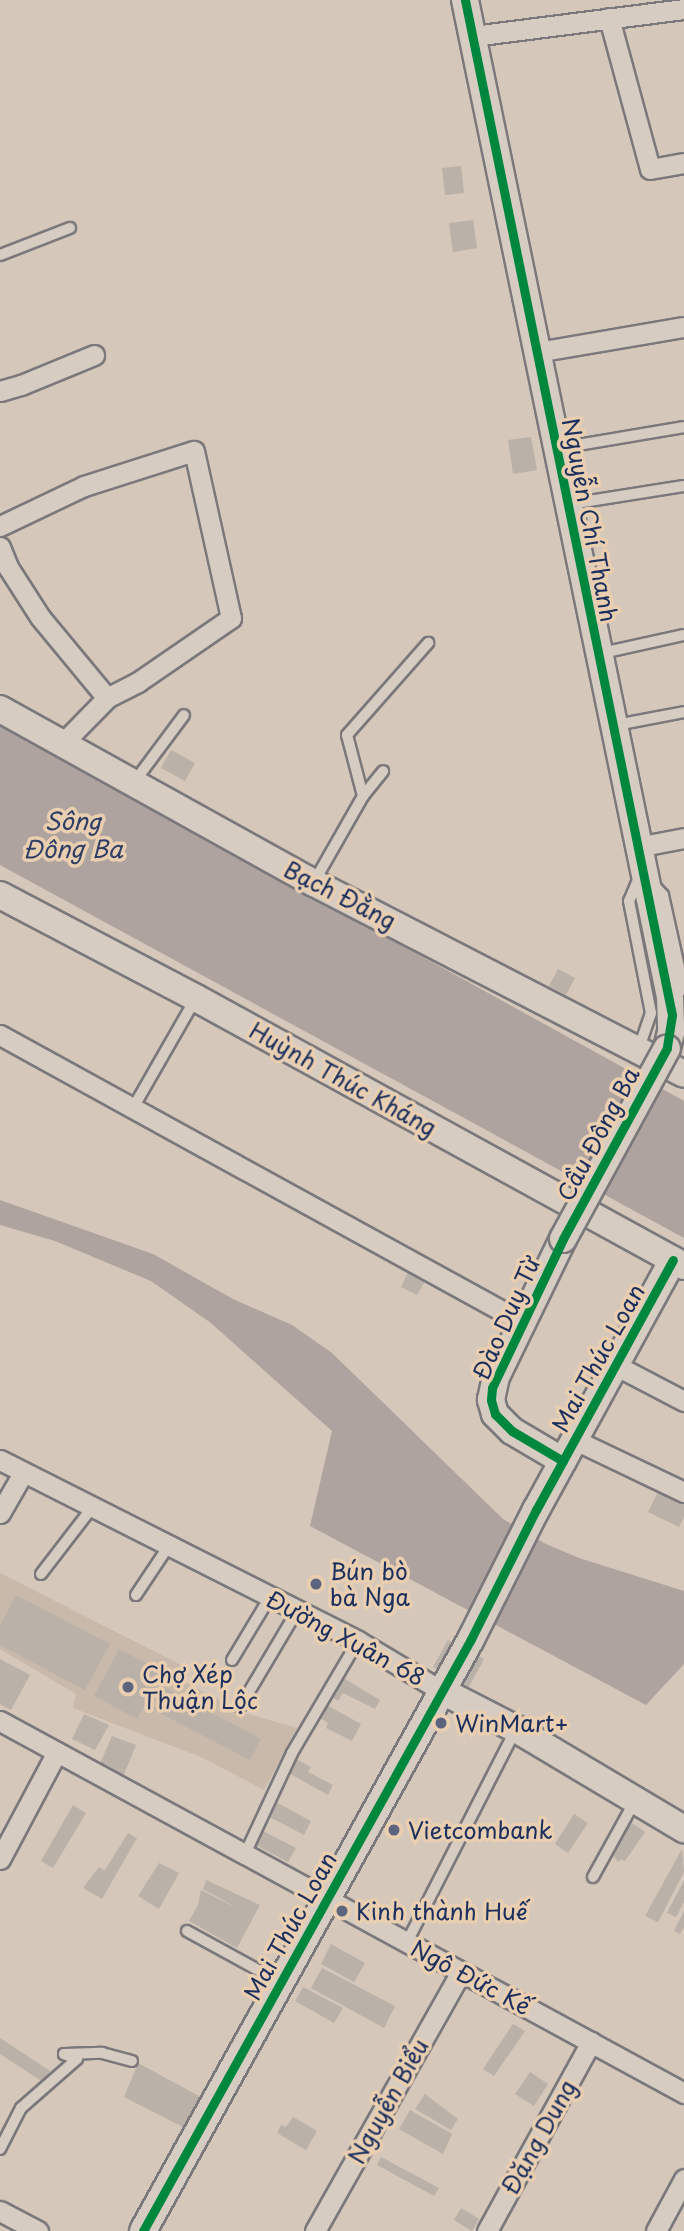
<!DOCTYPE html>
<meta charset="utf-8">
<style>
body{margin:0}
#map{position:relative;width:684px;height:2231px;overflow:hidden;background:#d5c7b9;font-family:"Playpen Sans",sans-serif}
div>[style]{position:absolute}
.built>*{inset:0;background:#c8b9aa}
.water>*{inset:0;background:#aea39e}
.building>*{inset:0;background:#bab1a9}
.roads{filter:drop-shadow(2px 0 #7b787b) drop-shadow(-2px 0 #7b787b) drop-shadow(0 2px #7b787b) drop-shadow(0 -2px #7b787b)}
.lane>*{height:10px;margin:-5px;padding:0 5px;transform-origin:5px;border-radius:5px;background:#d6ccc2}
.street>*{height:19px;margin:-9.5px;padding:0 9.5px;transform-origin:9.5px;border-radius:9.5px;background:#d6ccc2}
.secondary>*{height:26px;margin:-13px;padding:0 13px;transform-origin:13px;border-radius:13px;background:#d6ccc2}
.bridges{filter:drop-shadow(2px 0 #7b787b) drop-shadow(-2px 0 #7b787b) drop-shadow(0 2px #7b787b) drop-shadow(0 -2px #7b787b)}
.secondary-bridge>*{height:26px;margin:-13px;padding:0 13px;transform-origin:13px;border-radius:13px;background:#d6ccc2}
.cycleway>*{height:9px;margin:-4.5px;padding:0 4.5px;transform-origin:4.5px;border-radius:4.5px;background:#00873e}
.dots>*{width:19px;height:19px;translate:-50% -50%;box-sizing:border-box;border:4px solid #e9ceb0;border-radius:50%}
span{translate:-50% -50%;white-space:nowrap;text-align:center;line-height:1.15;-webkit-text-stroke:7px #e9ceb0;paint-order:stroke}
.street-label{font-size:23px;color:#1b2f5e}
.poi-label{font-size:23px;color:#1b2f5e}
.left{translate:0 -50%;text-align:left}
.water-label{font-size:24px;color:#2e3e66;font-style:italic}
</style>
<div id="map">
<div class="built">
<div style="clip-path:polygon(0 1573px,181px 1665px,179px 1679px,244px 1713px,297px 1728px,264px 1790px,201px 1757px,73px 1708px,76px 1694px,0 1649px)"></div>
</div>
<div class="water">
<div style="clip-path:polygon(0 724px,684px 1101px,684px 1238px,0 865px)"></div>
<div style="clip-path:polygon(0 1200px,153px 1254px,233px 1299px,292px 1325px,332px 1353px,503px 1519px,546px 1544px,579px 1558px,684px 1591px,684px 1664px,646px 1705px,310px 1526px,332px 1431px,211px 1323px,151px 1281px,55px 1241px,0 1225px)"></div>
</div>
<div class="building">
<div style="clip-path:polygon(461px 166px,464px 193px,445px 195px,442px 168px)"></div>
<div style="clip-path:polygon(473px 220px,477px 248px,453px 252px,449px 223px)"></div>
<div style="clip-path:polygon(531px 437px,537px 470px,513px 474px,508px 440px)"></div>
<div style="clip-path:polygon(171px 750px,195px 763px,185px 781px,161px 768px)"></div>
<div style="clip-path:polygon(558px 969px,575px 978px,566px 995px,549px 986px)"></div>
<div style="clip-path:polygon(409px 1270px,426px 1279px,417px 1295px,401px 1287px)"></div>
<div style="clip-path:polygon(660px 1488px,684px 1499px,684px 1517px,679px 1527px,648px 1512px)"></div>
<div style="clip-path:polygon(16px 1595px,110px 1644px,85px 1690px,0 1645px,0 1626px)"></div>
<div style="clip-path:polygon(448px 1640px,484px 1659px,469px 1687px,433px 1667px)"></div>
<div style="clip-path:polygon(119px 1649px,163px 1672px,137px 1719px,94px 1696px)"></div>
<div style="clip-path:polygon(0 1659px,30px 1675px,11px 1710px,0 1704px)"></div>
<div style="clip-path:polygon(340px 1676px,380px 1700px,375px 1709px,343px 1693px,338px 1701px,330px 1696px)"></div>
<div style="clip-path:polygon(165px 1688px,261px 1739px,250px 1760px,154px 1710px)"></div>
<div style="clip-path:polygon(321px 1702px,361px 1724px,352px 1741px,326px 1728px,328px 1723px,317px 1716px)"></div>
<div style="clip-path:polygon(84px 1714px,109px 1725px,95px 1750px,72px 1739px)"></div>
<div style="clip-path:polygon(112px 1736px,136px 1745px,121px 1782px,97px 1771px)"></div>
<div style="clip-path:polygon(294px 1758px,311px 1767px,308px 1772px,333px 1785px,328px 1795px,287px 1772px)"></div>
<div style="clip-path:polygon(270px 1799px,311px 1821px,304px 1835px,262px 1813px)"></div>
<div style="clip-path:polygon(73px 1805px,86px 1813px,53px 1868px,41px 1861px)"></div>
<div style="clip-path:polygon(574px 1814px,588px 1823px,568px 1853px,555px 1844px)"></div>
<div style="clip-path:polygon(632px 1823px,645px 1832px,625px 1861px,621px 1859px,618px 1862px,611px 1852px)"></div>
<div style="clip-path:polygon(257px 1828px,296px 1848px,288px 1862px,250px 1842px)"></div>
<div style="clip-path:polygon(128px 1833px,137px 1838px,102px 1899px,83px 1888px,99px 1867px,105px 1870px)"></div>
<div style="clip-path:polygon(682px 1849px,684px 1872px,658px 1922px,645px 1916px)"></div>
<div style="clip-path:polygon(159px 1863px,179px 1873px,159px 1909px,138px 1896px)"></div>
<div style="clip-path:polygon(206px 1880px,260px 1905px,237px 1948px,189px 1921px,198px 1905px,201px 1890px,241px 1910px,203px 1889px)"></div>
<div style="clip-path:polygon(684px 1880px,684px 1902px,676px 1917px,667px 1913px)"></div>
<div style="clip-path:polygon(684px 1911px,684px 1927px,680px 1934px,674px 1931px)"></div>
<div style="clip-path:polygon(331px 1944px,365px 1963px,354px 1982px,321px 1964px)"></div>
<div style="clip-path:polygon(322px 1968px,395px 2006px,384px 2028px,311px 1988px)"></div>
<div style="clip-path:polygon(303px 1987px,343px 2008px,334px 2023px,295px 2001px)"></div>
<div style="clip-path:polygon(513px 2024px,525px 2031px,494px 2076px,483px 2069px)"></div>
<div style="clip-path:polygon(0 2038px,50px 2071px,43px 2082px,0 2054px)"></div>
<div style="clip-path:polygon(138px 2063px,201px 2097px,185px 2128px,124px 2097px)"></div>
<div style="clip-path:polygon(530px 2072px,548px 2084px,534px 2106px,515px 2094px)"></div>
<div style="clip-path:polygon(425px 2094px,458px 2119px,451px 2130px,415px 2109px)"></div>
<div style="clip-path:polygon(410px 2110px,452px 2134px,443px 2154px,399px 2129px)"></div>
<div style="clip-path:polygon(293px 2117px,317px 2131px,306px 2150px,277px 2133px,281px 2125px,286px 2127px)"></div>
<div style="clip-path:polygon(381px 2157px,439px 2188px,434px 2196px,377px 2165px)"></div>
<div style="clip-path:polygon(461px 2208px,479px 2219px,472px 2231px,454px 2220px)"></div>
</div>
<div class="roads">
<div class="lane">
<div style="left:0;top:255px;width:75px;rotate:-21.1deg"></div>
<div style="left:560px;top:448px;width:126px;rotate:-9.6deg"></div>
<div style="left:570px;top:504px;width:115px;rotate:-9deg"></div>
<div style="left:602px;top:653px;width:84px;rotate:-12.4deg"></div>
<div style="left:616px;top:725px;width:69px;rotate:-10.8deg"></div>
<div style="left:135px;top:781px;width:82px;rotate:-53.4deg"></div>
<div style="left:363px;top:796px;width:63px;rotate:-104.7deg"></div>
<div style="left:347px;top:735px;width:123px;rotate:-48.6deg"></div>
<div style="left:638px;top:880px;width:23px;rotate:113deg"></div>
<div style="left:629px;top:901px;width:114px;rotate:78.9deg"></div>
<div style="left:651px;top:1013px;width:36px;rotate:109deg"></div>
<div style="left:314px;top:882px;width:99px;rotate:-60.3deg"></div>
<div style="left:363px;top:796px;width:32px;rotate:-51deg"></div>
<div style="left:653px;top:884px;width:15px;rotate:48deg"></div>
<div style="left:663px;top:895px;width:97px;rotate:77.5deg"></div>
<div style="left:133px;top:1108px;width:127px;rotate:-60.2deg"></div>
<div style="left:41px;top:1574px;width:82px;rotate:-52.4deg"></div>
<div style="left:136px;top:1595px;width:58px;rotate:-56.3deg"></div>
<div style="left:232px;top:1660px;width:74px;rotate:-58.9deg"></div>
<div style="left:240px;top:1707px;width:112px;rotate:-59.3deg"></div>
<div style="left:245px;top:1854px;width:111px;rotate:-65deg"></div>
<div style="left:292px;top:1753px;width:130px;rotate:-59.5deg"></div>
<div style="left:593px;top:1877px;width:87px;rotate:-61.1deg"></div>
<div style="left:187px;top:1931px;width:106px;rotate:28.7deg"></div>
<div style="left:407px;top:1942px;width:239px;rotate:-62.9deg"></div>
<div style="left:0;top:2149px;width:46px;rotate:-62.9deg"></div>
<div style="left:21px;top:2108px;width:74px;rotate:-41.2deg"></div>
<div style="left:77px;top:2059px;width:14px;rotate:-159deg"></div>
<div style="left:64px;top:2054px;width:38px;rotate:-2deg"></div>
<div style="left:102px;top:2053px;width:31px;rotate:15deg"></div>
</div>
<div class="street">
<div style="left:609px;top:18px;width:156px;rotate:74.8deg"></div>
<div style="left:650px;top:169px;width:35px;rotate:-10deg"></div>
<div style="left:473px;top:36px;width:213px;rotate:-7.3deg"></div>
<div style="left:537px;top:352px;width:149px;rotate:-9.7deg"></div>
<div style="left:0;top:391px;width:22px;rotate:-16deg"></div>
<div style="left:21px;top:385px;width:79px;rotate:-22.3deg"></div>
<div style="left:0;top:526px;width:93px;rotate:-25.5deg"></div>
<div style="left:84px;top:486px;width:115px;rotate:-17.7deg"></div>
<div style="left:194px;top:451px;width:171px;rotate:77.5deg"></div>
<div style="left:231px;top:618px;width:113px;rotate:145.5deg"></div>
<div style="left:138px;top:682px;width:35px;rotate:153deg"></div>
<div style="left:107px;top:698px;width:64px;rotate:134.4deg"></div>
<div style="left:0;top:547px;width:22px;rotate:68deg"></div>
<div style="left:8px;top:567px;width:59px;rotate:57.4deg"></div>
<div style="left:40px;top:617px;width:105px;rotate:50.4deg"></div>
<div style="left:637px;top:847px;width:48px;rotate:-10.8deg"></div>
<div style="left:0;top:1035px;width:596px;rotate:28.8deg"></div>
<div style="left:615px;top:1365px;width:78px;rotate:27.6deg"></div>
<div style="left:575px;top:1440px;width:121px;rotate:25.5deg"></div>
<div style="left:0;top:1460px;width:401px;rotate:26.8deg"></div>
<div style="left:358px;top:1641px;width:98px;rotate:30.8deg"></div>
<div style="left:0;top:1513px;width:46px;rotate:-60.1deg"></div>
<div style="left:0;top:1721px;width:779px;rotate:28.54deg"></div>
<div style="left:0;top:1859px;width:121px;rotate:-62deg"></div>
<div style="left:0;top:2211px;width:43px;rotate:27.8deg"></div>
<div style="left:315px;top:2231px;width:297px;rotate:-60.6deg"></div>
<div style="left:487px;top:2231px;width:216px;rotate:-61.2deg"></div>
<div style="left:656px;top:2231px;width:59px;rotate:-61.7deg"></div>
</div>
<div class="secondary">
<div style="left:465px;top:0;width:1018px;rotate:78.38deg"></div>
<div style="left:670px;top:997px;width:35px;rotate:88deg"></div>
<div style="left:671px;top:1032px;width:16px;rotate:104deg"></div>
<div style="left:0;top:709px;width:359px;rotate:29deg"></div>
<div style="left:314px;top:883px;width:416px;rotate:27.3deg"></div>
<div style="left:0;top:895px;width:221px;rotate:27.7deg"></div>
<div style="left:196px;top:998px;width:557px;rotate:28.77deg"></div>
<div style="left:563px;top:1461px;width:59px;rotate:-149.5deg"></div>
<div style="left:512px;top:1431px;width:24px;rotate:-135deg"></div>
<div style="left:495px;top:1414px;width:15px;rotate:-106deg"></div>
<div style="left:491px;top:1400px;width:24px;rotate:-78deg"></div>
<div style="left:496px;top:1377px;width:153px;rotate:-64.1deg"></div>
<div style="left:442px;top:1691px;width:83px;rotate:27.2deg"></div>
<div style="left:516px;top:1729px;width:196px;rotate:30.8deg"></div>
<div style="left:143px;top:2231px;width:677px;rotate:-61.01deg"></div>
<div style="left:471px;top:1639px;width:144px;rotate:-63.3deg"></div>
<div style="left:536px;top:1510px;width:285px;rotate:-61.3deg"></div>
</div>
</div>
<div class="bridges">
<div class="secondary-bridge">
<div style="left:563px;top:1239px;width:217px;rotate:-61.4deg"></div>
</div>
</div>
<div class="cycleway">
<div style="left:465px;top:0;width:1036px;rotate:78.47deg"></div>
<div style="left:672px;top:1015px;width:33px;rotate:99deg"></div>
<div style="left:667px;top:1048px;width:217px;rotate:118.6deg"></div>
<div style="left:563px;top:1239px;width:165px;rotate:115.5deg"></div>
<div style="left:492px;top:1388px;width:12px;rotate:95deg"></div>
<div style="left:491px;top:1400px;width:15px;rotate:74deg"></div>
<div style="left:495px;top:1414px;width:24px;rotate:45deg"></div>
<div style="left:512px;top:1431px;width:59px;rotate:30.5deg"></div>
<div style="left:143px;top:2231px;width:677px;rotate:-61.01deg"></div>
<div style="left:471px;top:1639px;width:144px;rotate:-63.3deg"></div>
<div style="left:536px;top:1510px;width:285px;rotate:-61.3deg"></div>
</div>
<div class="dots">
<div style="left:316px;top:1584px;background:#5c647e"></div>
<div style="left:128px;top:1687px;background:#5c647e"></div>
<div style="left:441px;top:1723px;background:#5c647e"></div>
<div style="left:394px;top:1830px;background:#5c647e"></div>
<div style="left:342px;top:1911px;background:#5c647e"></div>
</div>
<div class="street-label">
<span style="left:590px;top:520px;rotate:79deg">Nguyễn Chí Thanh</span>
<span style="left:340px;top:895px;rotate:27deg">Bạch Đằng</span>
<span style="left:343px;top:1079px;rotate:29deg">Huỳnh Thúc Kháng</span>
<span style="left:598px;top:1134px;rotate:-62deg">Cầu Đông Ba</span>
<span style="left:506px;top:1318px;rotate:-66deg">Đào Duy Từ</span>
<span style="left:598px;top:1358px;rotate:-61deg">Mai Thúc Loan</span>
<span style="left:346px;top:1638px;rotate:28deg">Đường Xuân 68</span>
<span style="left:290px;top:1926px;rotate:-61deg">Mai Thúc Loan</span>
<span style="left:471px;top:1977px;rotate:28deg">Ngô Đức Kế</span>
<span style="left:388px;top:2101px;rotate:-61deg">Nguyễn Biểu</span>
<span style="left:539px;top:2137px;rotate:-61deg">Đặng Dung</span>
</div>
<div class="poi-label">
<span class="left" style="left:330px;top:1584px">Bún bò<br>bà Nga</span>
<span class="left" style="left:142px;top:1687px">Chợ Xép<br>Thuận Lộc</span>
<span class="left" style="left:455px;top:1723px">WinMart+</span>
<span class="left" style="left:408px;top:1830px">Vietcombank</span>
<span class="left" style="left:356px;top:1911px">Kinh thành Huế</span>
</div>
<div class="water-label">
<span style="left:73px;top:835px">Sông<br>Đông Ba</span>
</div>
</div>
